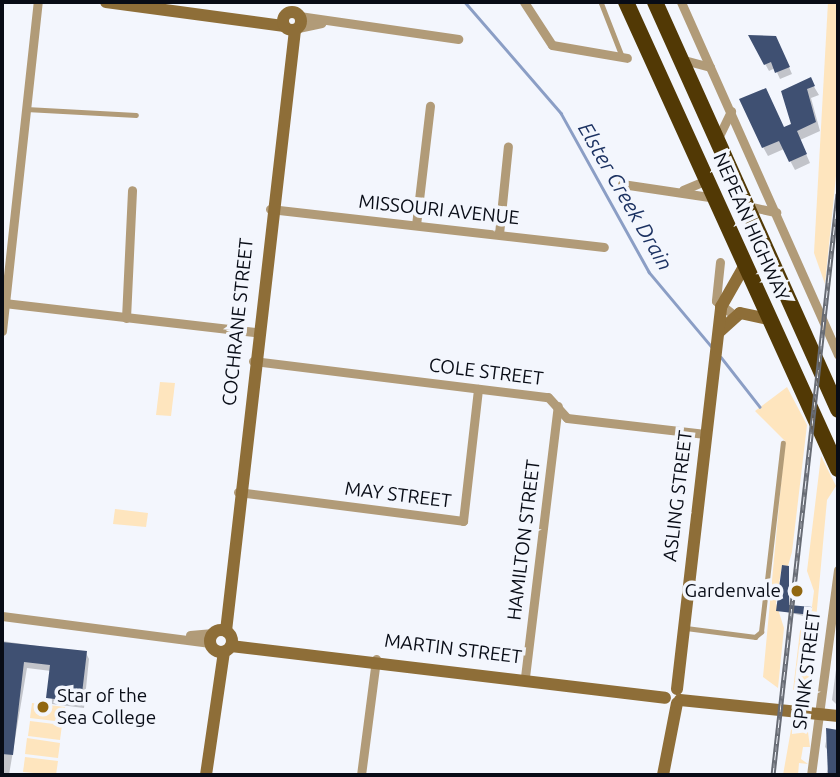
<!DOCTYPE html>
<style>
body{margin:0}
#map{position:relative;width:840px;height:777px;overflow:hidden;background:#f3f6fd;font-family:Ubuntu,sans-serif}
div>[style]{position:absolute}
.green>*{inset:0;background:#fee5be}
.shadow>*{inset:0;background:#0003}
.stream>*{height:2.5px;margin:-1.25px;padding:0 1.25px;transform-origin:1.25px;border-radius:1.25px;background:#8b9ec5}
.building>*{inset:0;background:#3f5072}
.lane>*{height:4.5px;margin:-2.25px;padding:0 2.25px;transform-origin:2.25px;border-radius:2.25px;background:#b19b78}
.street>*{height:9px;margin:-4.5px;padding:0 4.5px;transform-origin:4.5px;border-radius:4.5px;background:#b19b78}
.secondary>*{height:12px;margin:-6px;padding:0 6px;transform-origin:6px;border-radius:6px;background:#8e6e38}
.secondary>.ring{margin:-6px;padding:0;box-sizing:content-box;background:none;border:12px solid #8e6e38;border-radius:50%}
.highway>*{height:16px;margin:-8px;padding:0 8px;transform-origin:8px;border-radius:8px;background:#523905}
.rail>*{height:5px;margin-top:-2.5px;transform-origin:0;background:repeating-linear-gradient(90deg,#f3f6fd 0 8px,#676b74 0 16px);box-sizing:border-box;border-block:2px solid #676b74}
.dots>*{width:19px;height:19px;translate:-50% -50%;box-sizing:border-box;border:4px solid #f3f6fd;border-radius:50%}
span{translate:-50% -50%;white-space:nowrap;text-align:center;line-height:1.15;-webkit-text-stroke:7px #f3f6fd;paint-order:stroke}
.street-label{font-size:19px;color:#080c16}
.poi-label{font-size:19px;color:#080c16}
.right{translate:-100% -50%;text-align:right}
.left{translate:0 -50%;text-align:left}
.water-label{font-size:21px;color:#1c3262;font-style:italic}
.frame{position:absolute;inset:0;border:4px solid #080c16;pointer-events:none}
</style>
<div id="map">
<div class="green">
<div style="clip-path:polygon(828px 2px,837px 2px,838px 156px,825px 284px,814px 253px)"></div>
<div style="clip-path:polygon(160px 382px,175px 383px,171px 416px,156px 415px)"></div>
<div style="clip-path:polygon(787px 387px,807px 425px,792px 552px,788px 566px,782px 565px,776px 603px,784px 628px,778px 688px,763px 677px,785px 441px,755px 411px)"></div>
<div style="clip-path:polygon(821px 456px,836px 486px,827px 500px,810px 685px,793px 690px,800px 631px,811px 614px,814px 591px,807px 571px)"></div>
<div style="clip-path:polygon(115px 509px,148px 513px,146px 527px,113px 524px)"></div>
<div style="clip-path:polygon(32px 703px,65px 707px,63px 722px,30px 718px)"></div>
<div style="clip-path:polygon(30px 721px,62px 725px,60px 740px,28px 736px)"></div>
<div style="clip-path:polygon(792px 724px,792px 734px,808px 732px,810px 747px,803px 747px,801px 759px,808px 764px,799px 763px,798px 775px,783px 775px)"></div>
<div style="clip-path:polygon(27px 738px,60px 743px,58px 758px,25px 754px)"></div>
<div style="clip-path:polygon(25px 757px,58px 761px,56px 775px,23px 772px)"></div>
</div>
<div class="shadow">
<div style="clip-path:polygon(751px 38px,779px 44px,792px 74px,780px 79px,775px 68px,769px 71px)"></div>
<div style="clip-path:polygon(810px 80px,819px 95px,811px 98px,820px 131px,800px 140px,810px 163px,795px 170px,784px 149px,768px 156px,763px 147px,793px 125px)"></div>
<div style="clip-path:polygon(788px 568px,790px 606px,811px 609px,808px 617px,778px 610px)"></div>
<div style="clip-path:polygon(2px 641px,86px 653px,89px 659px,84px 708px,52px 704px,51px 671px,27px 668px,9px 775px,2px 775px)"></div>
<div style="clip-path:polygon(838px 654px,838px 706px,832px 700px)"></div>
<div style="clip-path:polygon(828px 730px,838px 731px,838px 775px,826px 775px,832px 754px,825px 747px)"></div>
</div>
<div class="stream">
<div style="left:465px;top:2px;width:147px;rotate:49.1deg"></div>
<div style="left:561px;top:113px;width:182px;rotate:61deg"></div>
<div style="left:649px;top:272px;width:98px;rotate:50deg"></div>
<div style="left:721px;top:357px;width:63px;rotate:52deg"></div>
</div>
<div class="building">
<div style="clip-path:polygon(748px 35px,776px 36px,790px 67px,775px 73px,771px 62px,764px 65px)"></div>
<div style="clip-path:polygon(811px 77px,815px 86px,807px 89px,816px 122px,797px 131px,807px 154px,789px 162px,779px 141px,762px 148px,739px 99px,766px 88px,784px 127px,791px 124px,781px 91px)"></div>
<div style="clip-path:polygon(782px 565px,789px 566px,789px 605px,812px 607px,811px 615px,776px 611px)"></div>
<div style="clip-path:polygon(2px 642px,87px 651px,81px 702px,46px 698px,50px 665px,24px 662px,13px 755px,2px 754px)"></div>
<div style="clip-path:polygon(826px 728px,838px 730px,838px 775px,828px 775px)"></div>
</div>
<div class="lane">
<div style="left:601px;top:2px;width:58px;rotate:68.7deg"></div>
<div style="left:26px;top:109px;width:110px;rotate:3.1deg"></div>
<div style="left:686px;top:628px;width:70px;rotate:7.4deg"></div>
<div style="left:755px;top:637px;width:8px;rotate:-40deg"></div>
<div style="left:761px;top:632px;width:190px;rotate:-83.4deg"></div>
</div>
<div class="street">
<div style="left:524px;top:2px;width:51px;rotate:56.9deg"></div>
<div style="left:552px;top:45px;width:76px;rotate:9.8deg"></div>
<div style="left:681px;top:2px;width:386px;rotate:66deg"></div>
<div style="left:299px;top:16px;width:161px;rotate:8.2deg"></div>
<div style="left:298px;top:28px;width:24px;rotate:-12deg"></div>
<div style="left:684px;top:60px;width:27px;rotate:15deg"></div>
<div style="left:718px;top:138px;width:30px;rotate:-64deg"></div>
<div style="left:622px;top:184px;width:95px;rotate:8.5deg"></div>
<div style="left:683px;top:190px;width:26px;rotate:-23deg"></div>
<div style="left:747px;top:206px;width:30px;rotate:12deg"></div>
<div style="left:270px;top:209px;width:336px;rotate:6.5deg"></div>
<div style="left:416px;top:225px;width:120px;rotate:-83.3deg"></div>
<div style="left:499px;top:234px;width:88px;rotate:-84.2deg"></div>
<div style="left:720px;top:262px;width:39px;rotate:96deg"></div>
<div style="left:716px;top:301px;width:23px;rotate:38deg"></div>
<div style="left:4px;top:303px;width:254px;rotate:6.6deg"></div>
<div style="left:126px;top:318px;width:128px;rotate:-87.3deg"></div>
<div style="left:2px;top:331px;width:331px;rotate:-83.8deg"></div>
<div style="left:253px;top:361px;width:297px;rotate:7deg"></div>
<div style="left:548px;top:397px;width:28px;rotate:48deg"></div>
<div style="left:567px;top:418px;width:139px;rotate:6.6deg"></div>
<div style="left:238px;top:492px;width:227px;rotate:7.3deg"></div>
<div style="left:463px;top:521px;width:133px;rotate:-83.5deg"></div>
<div style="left:2px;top:616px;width:210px;rotate:7.4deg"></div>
<div style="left:190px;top:635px;width:23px;rotate:-5deg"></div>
<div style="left:525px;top:677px;width:273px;rotate:-83.1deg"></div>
<div style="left:361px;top:775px;width:117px;rotate:-82.6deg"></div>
<div style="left:811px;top:775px;width:207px;rotate:-82.5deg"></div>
</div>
<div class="secondary">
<div style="left:106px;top:2px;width:180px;rotate:7.7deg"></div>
<div class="ring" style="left:283px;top:12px;width:6px;height:6px"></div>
<div style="left:719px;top:332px;width:28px;rotate:-42deg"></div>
<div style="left:740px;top:313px;width:30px;rotate:12deg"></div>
<div class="ring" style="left:210px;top:630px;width:10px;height:10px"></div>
<div style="left:226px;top:631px;width:605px;rotate:-83.45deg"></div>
<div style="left:231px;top:646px;width:437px;rotate:6.8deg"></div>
<div style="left:677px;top:689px;width:385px;rotate:-83.4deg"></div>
<div style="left:721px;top:307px;width:48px;rotate:-60.3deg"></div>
<div style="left:680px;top:700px;width:159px;rotate:5.8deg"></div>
<div style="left:206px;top:775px;width:124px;rotate:-81.7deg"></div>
<div style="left:663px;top:775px;width:73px;rotate:-79deg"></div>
</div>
<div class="highway">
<div style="left:626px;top:2px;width:513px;rotate:65.58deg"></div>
<div style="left:655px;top:2px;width:447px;rotate:65.8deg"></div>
</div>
<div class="rail">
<div style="left:773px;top:775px;width:585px;rotate:-83.62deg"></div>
</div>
<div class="dots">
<div style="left:797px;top:591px;background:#916710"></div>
<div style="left:43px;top:707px;background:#916710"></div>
</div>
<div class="street-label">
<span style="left:439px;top:210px;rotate:6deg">MISSOURI AVENUE</span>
<span style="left:751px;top:227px;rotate:66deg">NEPEAN HIGHWAY</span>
<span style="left:238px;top:322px;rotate:-84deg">COCHRANE STREET</span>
<span style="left:486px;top:372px;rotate:7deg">COLE STREET</span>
<span style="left:398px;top:495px;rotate:7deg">MAY STREET</span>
<span style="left:678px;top:496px;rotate:-83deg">ASLING STREET</span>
<span style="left:524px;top:540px;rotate:-83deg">HAMILTON STREET</span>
<span style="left:453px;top:649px;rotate:7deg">MARTIN STREET</span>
<span style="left:807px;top:670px;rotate:-83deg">SPINK STREET</span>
</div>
<div class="poi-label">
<span class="right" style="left:781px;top:591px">Gardenvale</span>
<span class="left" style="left:57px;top:707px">Star of the<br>Sea College</span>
</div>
<div class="water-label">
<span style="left:626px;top:196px;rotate:60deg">Elster Creek Drain</span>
</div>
<div class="frame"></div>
</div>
